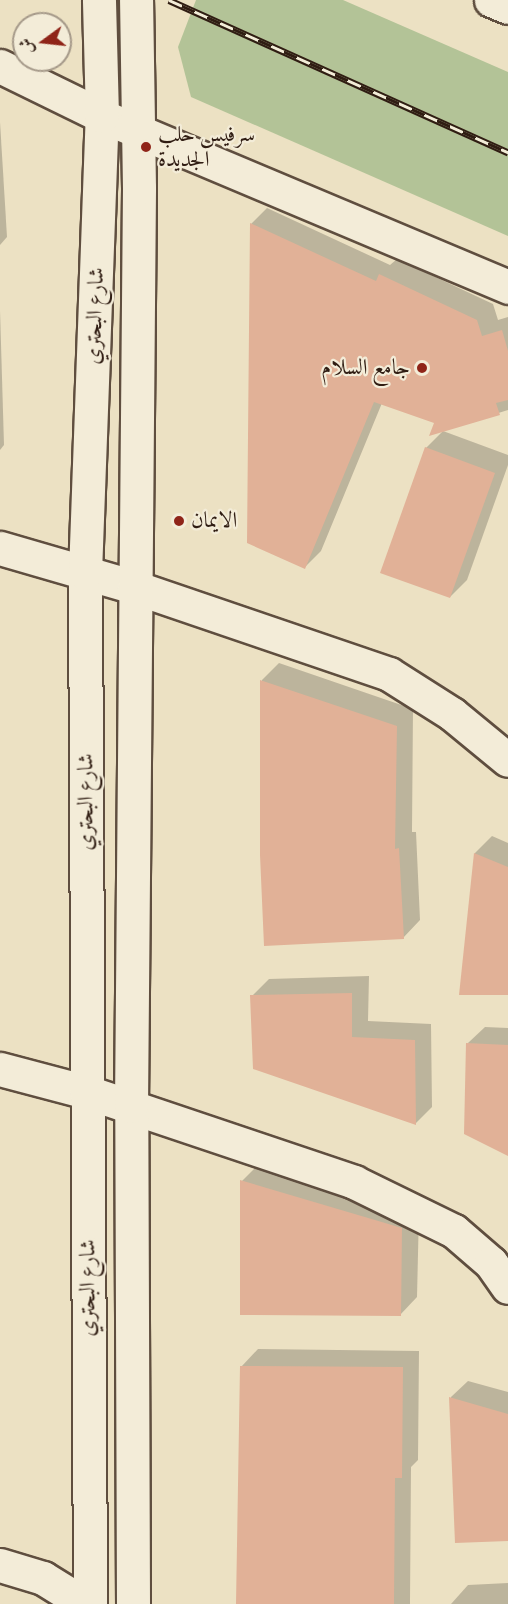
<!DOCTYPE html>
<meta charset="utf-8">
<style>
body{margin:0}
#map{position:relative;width:508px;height:1604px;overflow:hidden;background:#ece1c3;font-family:"IM FELL Double Pica",Amiri,serif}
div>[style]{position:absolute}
.green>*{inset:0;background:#b3c397}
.shadow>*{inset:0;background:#0003}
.building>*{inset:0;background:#e1b197}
.roads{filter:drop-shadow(2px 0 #5f4e3f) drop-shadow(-2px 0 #5f4e3f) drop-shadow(0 2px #5f4e3f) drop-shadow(0 -2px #5f4e3f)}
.minor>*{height:33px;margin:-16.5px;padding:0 16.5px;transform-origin:16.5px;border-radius:16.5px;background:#f3ecd8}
.secondary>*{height:33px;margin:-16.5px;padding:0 16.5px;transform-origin:16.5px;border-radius:16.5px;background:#f3ecd8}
.rail>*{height:7px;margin-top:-3.5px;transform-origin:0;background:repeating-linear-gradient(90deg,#f3ecd8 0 14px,#301d13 0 28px);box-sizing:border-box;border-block:2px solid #301d13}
.dots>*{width:16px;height:16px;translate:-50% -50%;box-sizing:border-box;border:3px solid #f3ecd8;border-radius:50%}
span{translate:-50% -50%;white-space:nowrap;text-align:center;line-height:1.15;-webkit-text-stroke:4.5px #f3ecd8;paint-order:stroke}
.poi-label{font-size:22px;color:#301d13}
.left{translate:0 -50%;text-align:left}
.right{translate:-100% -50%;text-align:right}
.street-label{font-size:22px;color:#301d13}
.north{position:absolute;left:12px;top:12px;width:60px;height:60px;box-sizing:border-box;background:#f3ecd8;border:2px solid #a59989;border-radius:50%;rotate:255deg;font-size:16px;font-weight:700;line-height:24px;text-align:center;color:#301d13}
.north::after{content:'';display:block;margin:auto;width:21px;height:27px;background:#8f2418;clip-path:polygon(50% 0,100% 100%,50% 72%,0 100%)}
</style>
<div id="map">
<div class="green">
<div style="clip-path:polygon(196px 0,343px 0,508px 72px,508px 236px,191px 97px,178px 47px)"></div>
</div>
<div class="shadow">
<div style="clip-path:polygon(0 122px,7px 237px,0 245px)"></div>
<div style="clip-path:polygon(267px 208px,390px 265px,397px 259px,493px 304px,498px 320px,508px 317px,508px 410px,431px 434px,436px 422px,382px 403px,321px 551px,305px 567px,251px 224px)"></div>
<div style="clip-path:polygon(0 310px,4px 445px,0 450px)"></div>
<div style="clip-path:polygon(443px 431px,508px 455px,508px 465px,467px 580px,450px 597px,426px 448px)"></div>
<div style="clip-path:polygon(279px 663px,413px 709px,412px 832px,416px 832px,420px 920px,403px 938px,261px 855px,262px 680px)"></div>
<div style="clip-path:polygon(492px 836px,508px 843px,508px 993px,461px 994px,475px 853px)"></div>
<div style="clip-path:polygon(369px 976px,368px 1021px,431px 1024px,432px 1107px,415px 1124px,252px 996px,269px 979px)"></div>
<div style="clip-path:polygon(485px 1027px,508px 1028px,508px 1155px,468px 1043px)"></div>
<div style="clip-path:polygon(259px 1164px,419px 1211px,417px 1297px,400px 1315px,242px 1181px)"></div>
<div style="clip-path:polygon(258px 1349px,419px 1351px,418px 1460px,411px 1467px,410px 1604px,237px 1604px,241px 1367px)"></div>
<div style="clip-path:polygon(468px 1381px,508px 1392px,508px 1540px,456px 1541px,451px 1397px)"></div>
<div style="clip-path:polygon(508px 1583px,508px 1604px,451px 1604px,468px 1585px)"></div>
</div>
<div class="building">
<div style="clip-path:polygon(250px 223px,376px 281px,379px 274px,477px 320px,482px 336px,502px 330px,508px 351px,508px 400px,496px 403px,500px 415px,429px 436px,434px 423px,374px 402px,305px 569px,247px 543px)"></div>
<div style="clip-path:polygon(425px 447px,495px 473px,450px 598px,380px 573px)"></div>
<div style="clip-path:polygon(260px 680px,397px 726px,395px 849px,399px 848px,404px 939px,264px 946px,260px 855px)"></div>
<div style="clip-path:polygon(474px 853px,508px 867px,508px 995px,459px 995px)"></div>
<div style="clip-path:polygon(352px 993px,352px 1037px,415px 1040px,416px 1125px,253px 1069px,250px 995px)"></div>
<div style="clip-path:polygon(466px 1043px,508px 1045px,508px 1156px,464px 1134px)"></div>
<div style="clip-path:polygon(240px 1180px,402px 1228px,401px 1316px,240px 1315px)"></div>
<div style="clip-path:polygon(240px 1366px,403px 1367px,402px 1478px,395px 1478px,394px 1604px,236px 1604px)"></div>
<div style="clip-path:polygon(449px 1397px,508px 1414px,508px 1541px,455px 1543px)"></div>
</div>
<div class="roads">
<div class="minor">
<div style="left:0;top:548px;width:140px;rotate:16.2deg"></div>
<div style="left:134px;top:587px;width:269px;rotate:18.8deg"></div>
<div style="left:389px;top:674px;width:75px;rotate:32.4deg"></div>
<div style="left:452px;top:714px;width:72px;rotate:39.4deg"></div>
<div style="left:0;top:1069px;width:90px;rotate:14.8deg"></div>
<div style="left:87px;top:1092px;width:282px;rotate:18.6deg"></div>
<div style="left:354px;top:1182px;width:111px;rotate:26.1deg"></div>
<div style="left:454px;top:1231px;width:49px;rotate:40.9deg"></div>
<div style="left:491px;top:1263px;width:29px;rotate:55deg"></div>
<div style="left:0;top:1565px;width:45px;rotate:16.8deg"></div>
<div style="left:43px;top:1578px;width:49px;rotate:31.8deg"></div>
</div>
<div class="secondary">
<div style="left:491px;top:0;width:18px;rotate:22deg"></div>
<div style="left:0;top:66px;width:114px;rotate:26.1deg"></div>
<div style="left:102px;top:116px;width:441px;rotate:22.8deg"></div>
<div style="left:90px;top:1604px;width:1031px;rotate:-90.28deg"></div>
<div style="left:85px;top:573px;width:457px;rotate:-87.9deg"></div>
<div style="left:102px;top:116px;width:116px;rotate:-91.5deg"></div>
<div style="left:133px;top:1604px;width:498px;rotate:-90.2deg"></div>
<div style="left:131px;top:1106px;width:918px;rotate:-89.5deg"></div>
<div style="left:139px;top:188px;width:188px;rotate:-90.9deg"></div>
</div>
</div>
<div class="rail">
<div style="left:169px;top:0;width:372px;rotate:24.2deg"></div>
</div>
<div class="dots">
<div style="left:146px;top:147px;background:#8f2418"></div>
<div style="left:422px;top:368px;background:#8f2418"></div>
<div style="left:179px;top:521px;background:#8f2418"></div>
</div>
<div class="poi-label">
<span class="left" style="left:158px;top:147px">سرفيس حلب<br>الجديدة</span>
<span class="right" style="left:410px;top:368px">جامع السلام</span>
<span class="left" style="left:191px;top:521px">الايمان</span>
</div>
<div class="street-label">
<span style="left:95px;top:316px;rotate:-88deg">شارع البحتري</span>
<span style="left:86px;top:802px;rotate:-90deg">شارع البحتري</span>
<span style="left:88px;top:1288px;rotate:-90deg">شارع البحتري</span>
</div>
<div class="north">ش</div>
</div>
